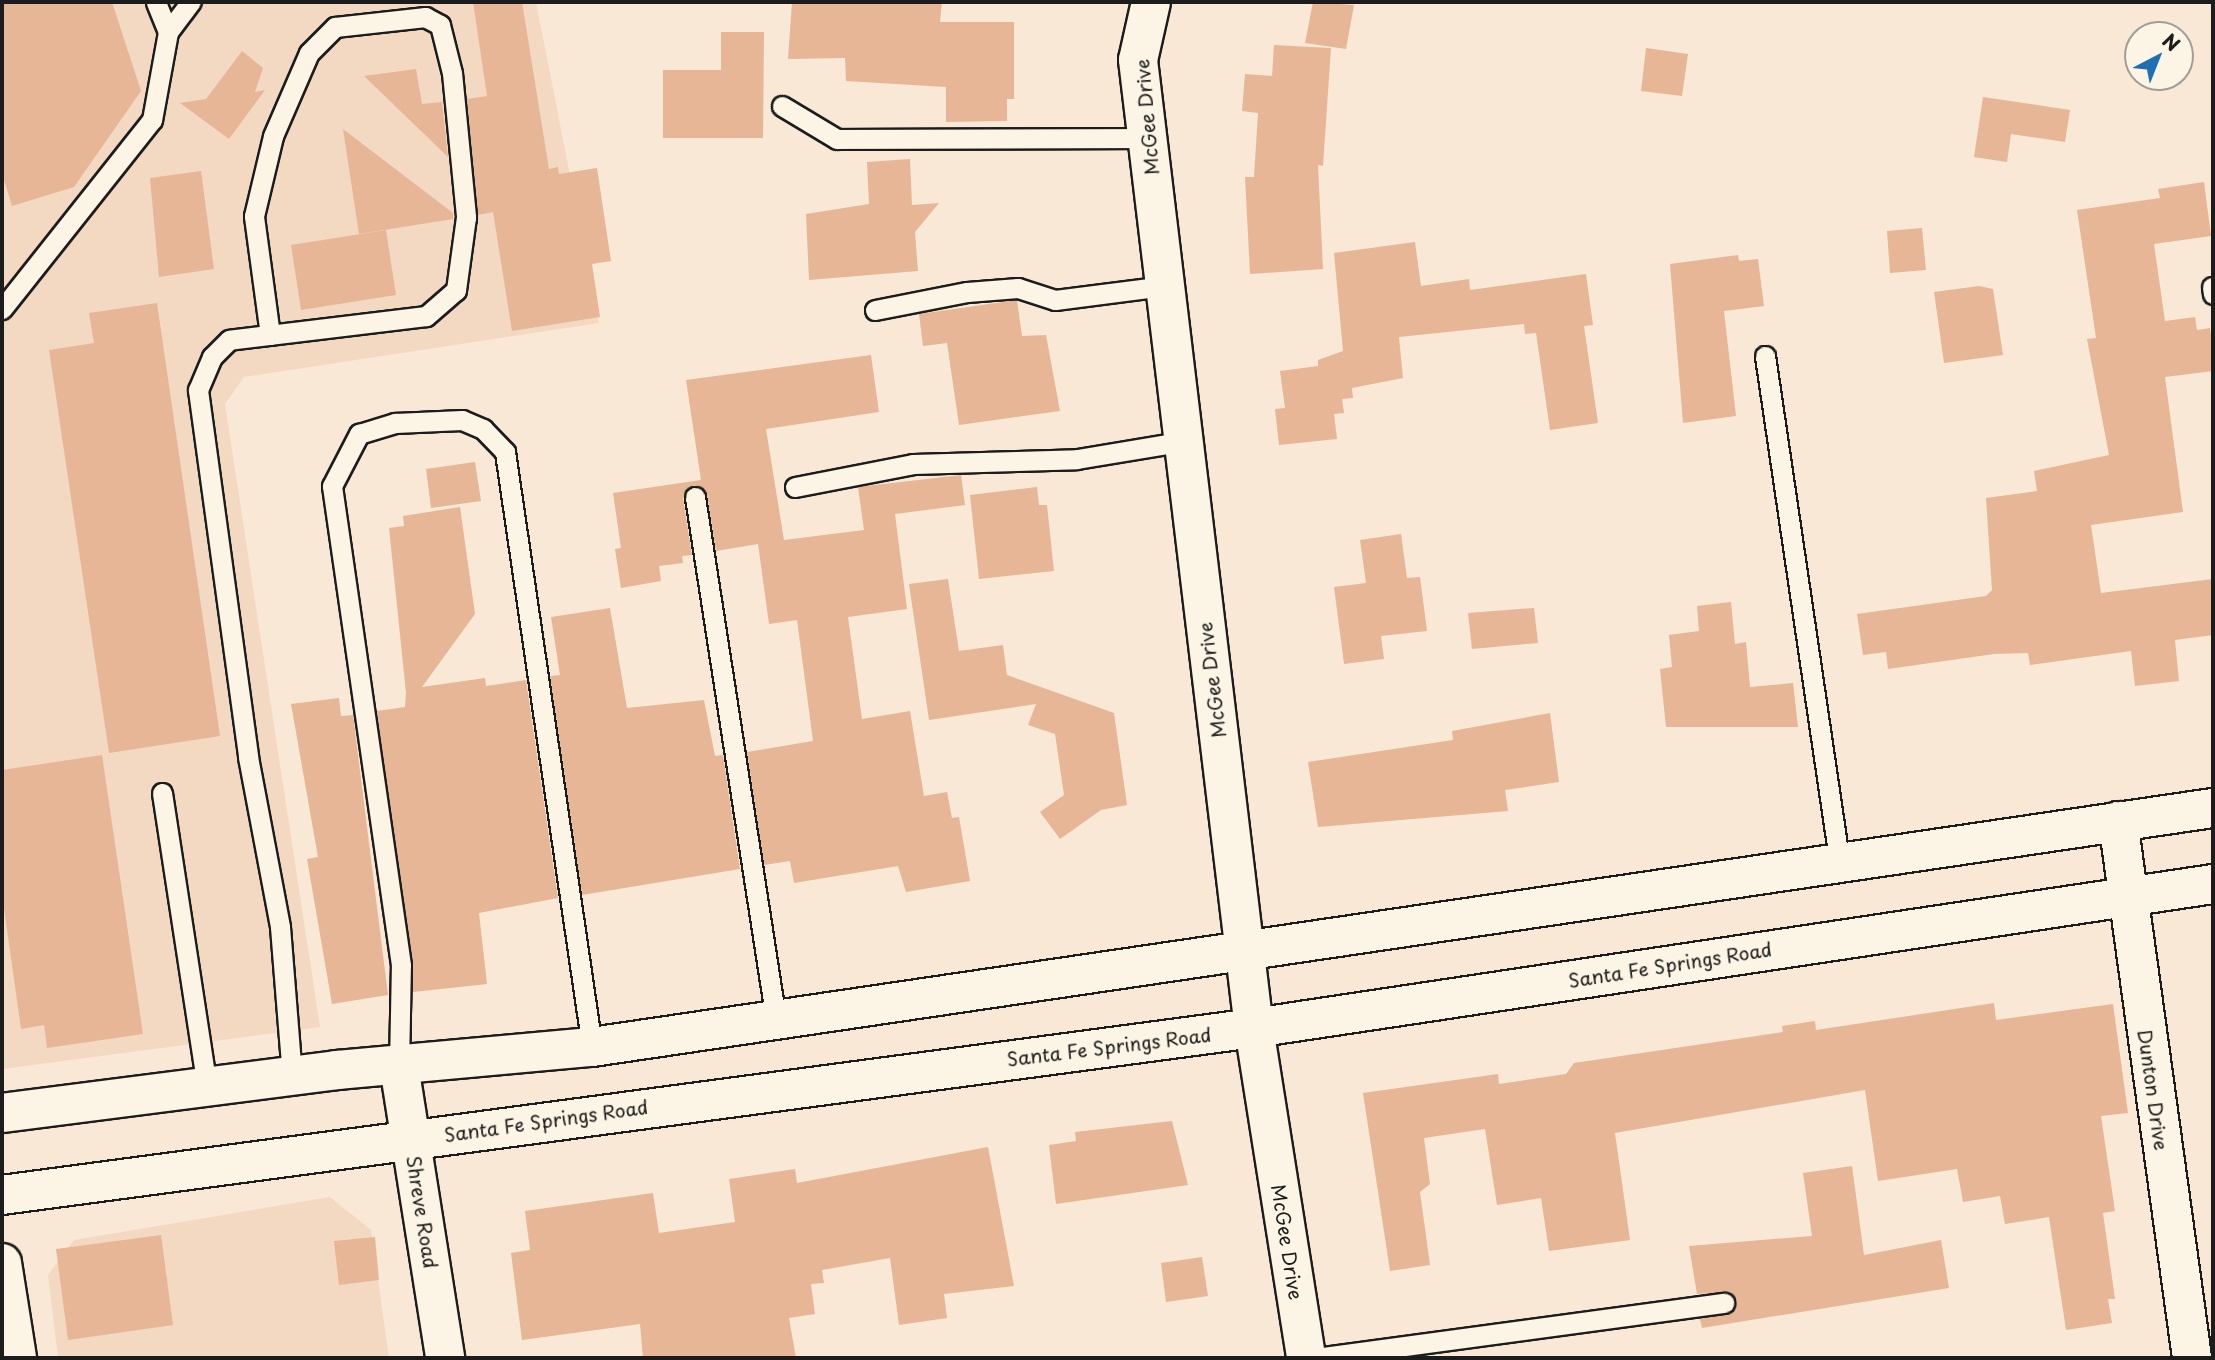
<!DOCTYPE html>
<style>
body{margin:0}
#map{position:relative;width:2215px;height:1360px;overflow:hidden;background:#f8e8d5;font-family:"Playpen Sans",sans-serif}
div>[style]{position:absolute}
.built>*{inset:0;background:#f3d9c2}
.building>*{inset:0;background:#e6b697}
.roads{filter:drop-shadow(2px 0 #1c1c1c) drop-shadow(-2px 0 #1c1c1c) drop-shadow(0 2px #1c1c1c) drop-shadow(0 -2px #1c1c1c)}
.lane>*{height:19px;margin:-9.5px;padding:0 9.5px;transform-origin:9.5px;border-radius:9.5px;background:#fcf5e5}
.street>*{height:38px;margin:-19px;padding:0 19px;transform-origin:19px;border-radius:19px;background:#fcf5e5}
.secondary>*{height:38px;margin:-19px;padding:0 19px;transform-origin:19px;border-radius:19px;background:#fcf5e5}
.primary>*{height:38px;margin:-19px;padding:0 19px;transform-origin:19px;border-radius:19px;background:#fcf5e5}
span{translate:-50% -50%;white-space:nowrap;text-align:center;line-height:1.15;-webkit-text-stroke:7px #fcf5e5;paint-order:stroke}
.street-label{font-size:19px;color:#1c1c1c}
.frame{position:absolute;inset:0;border:4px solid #1c1c1c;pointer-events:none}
.north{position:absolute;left:2124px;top:21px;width:70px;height:70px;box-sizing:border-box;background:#fcf5e5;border:2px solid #a29e95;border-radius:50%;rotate:42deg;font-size:19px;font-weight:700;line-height:28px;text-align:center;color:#1c1c1c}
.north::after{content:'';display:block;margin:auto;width:24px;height:32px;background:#1f6fb2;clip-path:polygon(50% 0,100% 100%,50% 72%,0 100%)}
</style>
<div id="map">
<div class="built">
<div style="clip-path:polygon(2px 2px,536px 2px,599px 323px,244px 377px,225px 404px,320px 1027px,2px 1069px)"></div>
<div style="clip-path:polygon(330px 1197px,371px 1230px,389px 1358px,58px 1358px,48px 1275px,74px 1240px)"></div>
</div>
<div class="building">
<div style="clip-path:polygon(2px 2px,112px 2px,141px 91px,74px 187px,12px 206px,2px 173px)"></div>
<div style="clip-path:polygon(473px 2px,522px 2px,549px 169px,558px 167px,559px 174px,597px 168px,611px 261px,592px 264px,600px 317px,512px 331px,493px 212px,478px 215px,467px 99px,487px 96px)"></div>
<div style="clip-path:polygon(792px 2px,942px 2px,940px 22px,1014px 22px,1014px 99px,1007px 99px,1007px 121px,946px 122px,946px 87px,846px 81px,845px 58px,788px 59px)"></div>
<div style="clip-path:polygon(1313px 2px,1354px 5px,1346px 49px,1305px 43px)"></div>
<div style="clip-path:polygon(721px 32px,764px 32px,763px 138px,663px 138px,663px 70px,721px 70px)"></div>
<div style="clip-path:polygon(1274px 45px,1331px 48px,1323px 166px,1318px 165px,1323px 269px,1250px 274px,1245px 177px,1254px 177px,1258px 113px,1242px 111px,1245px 74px,1272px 76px)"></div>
<div style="clip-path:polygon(1646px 48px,1688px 54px,1682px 96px,1641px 91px)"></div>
<div style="clip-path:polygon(242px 51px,263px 68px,255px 92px,265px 90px,229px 139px,180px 103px,206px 99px)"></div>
<div style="clip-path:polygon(416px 69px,422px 104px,442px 102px,448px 157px,364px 76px)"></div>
<div style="clip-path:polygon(1983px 97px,2070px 110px,2065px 142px,2011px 134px,2007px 162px,1974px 157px)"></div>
<div style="clip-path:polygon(343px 129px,453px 213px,453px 219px,359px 234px)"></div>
<div style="clip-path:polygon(910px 159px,912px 205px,939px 203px,915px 232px,918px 271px,809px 280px,806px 214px,869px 204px,867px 162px)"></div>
<div style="clip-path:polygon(201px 171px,214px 269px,159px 277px,150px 178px)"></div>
<div style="clip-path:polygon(2204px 182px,2211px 236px,2154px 244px,2165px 321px,2195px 317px,2197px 330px,2210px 328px,2213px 350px,2213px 371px,2165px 377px,2183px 512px,2091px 525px,2101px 593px,2213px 579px,2213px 635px,2175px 640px,2179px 681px,2135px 686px,2131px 651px,2030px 665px,2028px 653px,1994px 654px,1888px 669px,1886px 652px,1863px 655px,1857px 614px,1986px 596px,1992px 590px,1986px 498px,2037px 491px,2034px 471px,2109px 455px,2087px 339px,2096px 338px,2077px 210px,2160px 198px,2158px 189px)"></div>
<div style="clip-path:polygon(1922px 228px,1926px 270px,1890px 273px,1887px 231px)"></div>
<div style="clip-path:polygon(386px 230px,396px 295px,301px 310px,291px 245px)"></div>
<div style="clip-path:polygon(1415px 242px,1421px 286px,1469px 279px,1470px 290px,1586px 274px,1593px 325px,1584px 326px,1598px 423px,1550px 430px,1536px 333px,1525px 334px,1524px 324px,1399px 337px,1403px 378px,1352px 388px,1353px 398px,1342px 399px,1344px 413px,1334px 414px,1337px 439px,1279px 445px,1275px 409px,1285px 408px,1280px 371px,1318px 366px,1318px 360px,1343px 351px,1334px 253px)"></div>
<div style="clip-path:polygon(1738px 255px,1739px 261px,1758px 259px,1764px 306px,1724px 311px,1736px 416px,1683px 423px,1670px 264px)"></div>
<div style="clip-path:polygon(1979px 286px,1993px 289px,2003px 355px,1944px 363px,1934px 292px)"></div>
<div style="clip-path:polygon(1017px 300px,1022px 336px,1046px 335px,1060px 411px,959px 425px,947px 343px,923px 346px,919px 314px)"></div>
<div style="clip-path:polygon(157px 303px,220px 736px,109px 753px,49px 350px,94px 343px,89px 313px)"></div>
<div style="clip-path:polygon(871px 355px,879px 412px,766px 429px,784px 540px,864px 530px,858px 487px,961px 475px,965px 505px,895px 514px,907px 609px,848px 617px,862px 719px,910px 711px,924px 796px,947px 792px,952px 818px,959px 817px,970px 881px,906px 892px,898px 866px,794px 883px,790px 861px,764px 865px,747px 752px,813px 741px,797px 620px,769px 624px,758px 544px,716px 551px,707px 494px,694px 485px,683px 498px,692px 555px,682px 556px,683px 563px,659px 566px,661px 581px,621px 588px,615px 549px,621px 548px,613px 493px,701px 480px,686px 380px)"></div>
<div style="clip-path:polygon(475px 462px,481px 501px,431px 508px,426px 469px)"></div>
<div style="clip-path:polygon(1037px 487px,1039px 505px,1047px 505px,1054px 571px,979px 579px,970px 495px)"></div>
<div style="clip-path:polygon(460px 507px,475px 614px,422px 687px,485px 678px,486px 686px,526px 680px,558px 898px,479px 913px,487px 984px,413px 992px,377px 711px,405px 707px,406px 693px,389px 528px,404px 526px,403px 516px)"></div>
<div style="clip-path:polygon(1401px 534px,1407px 578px,1420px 577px,1427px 631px,1381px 636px,1384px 659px,1344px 664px,1334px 587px,1366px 583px,1360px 540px)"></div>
<div style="clip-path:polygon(948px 579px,959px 651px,1003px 645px,1007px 675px,1114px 713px,1127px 805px,1101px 810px,1060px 839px,1040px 812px,1064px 795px,1055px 734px,1028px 725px,1036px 704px,929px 720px,909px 584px)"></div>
<div style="clip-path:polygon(1731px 602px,1735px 644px,1746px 642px,1750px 687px,1793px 683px,1798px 727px,1666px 727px,1660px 669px,1672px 667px,1669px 635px,1699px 631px,1697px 606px)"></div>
<div style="clip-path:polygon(610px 608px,627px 708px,704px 700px,715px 756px,723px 755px,740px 869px,582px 895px,550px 676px,560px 675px,551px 617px)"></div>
<div style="clip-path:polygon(1534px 608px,1538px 643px,1472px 649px,1468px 613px)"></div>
<div style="clip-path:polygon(339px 698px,341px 716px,353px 715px,388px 995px,332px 1004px,307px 859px,318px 857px,291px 704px)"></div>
<div style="clip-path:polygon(1550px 713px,1559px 782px,1505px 790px,1508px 811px,1318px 827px,1308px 762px,1453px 740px,1452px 731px)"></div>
<div style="clip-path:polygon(102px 755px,143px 1034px,47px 1048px,44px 1025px,21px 1029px,2px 894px,2px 770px)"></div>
<div style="clip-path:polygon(1994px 1003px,1996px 1020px,2113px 1004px,2128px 1113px,2101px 1116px,2115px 1211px,2103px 1213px,2115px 1299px,2108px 1299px,2112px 1323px,2066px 1330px,2049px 1217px,2005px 1224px,2000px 1196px,1963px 1202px,1957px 1169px,1878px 1181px,1865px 1090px,1615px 1133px,1630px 1240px,1549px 1251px,1541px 1198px,1497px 1205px,1485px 1129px,1424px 1138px,1430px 1184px,1420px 1192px,1430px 1265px,1390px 1271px,1363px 1093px,1498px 1074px,1499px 1084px,1566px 1074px,1574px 1063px,1783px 1032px,1782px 1026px,1815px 1021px,1816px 1030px)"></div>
<div style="clip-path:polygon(1172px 1121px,1188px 1185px,1056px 1204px,1049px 1145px,1076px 1141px,1075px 1132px)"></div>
<div style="clip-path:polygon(988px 1147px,1014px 1286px,944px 1294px,947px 1318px,899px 1325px,890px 1258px,822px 1270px,824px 1283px,811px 1284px,815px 1314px,789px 1318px,796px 1358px,643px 1358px,640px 1324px,522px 1340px,511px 1253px,530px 1250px,525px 1211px,653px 1193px,659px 1233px,735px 1222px,729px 1179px,795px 1169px,797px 1183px)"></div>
<div style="clip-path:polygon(1852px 1166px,1864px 1255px,1941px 1240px,1949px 1288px,1702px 1328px,1700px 1319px,1731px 1313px,1736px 1301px,1728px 1292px,1697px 1294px,1689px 1246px,1812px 1236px,1803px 1173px)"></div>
<div style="clip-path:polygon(161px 1235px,173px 1325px,68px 1340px,56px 1249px)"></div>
<div style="clip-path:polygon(375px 1237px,379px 1280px,339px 1285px,334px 1241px)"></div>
<div style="clip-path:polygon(1202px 1257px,1208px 1296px,1166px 1302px,1161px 1263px)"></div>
</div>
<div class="roads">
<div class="lane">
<div style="left:168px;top:32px;width:38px;rotate:-53deg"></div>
<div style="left:782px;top:106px;width:64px;rotate:31deg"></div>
<div style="left:837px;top:139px;width:310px;rotate:-0.2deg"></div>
<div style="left:2212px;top:287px;width:7px;rotate:82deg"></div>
<div style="left:2px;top:309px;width:241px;rotate:-51.6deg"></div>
<div style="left:152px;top:120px;width:89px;rotate:-79.7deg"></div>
<div style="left:168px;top:32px;width:32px;rotate:-112deg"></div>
<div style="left:875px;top:310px;width:94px;rotate:-11.1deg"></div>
<div style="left:967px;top:292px;width:51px;rotate:-4.5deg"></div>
<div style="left:1018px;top:288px;width:39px;rotate:18deg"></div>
<div style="left:1055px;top:300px;width:111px;rotate:-7.3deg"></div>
<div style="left:270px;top:335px;width:120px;rotate:-97.7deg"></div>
<div style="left:254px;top:216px;width:82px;rotate:-76.6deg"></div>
<div style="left:273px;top:136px;width:90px;rotate:-66.6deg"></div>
<div style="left:309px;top:53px;width:37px;rotate:-45deg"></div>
<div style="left:335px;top:27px;width:91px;rotate:-6.3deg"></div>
<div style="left:425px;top:17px;width:17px;rotate:28deg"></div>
<div style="left:440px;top:25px;width:49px;rotate:76deg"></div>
<div style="left:452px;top:73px;width:145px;rotate:84.4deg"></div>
<div style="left:466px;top:217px;width:74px;rotate:97.8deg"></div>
<div style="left:456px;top:290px;width:40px;rotate:139deg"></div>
<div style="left:426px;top:316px;width:198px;rotate:173.1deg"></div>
<div style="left:229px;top:340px;width:24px;rotate:135deg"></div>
<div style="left:212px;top:357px;width:36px;rotate:113deg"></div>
<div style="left:198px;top:390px;width:370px;rotate:82.2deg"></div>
<div style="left:248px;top:757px;width:173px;rotate:79.3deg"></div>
<div style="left:280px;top:927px;width:150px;rotate:85.4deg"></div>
<div style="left:1765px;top:356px;width:515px;rotate:81.63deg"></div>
<div style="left:795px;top:487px;width:120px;rotate:-11deg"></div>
<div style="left:913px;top:464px;width:164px;rotate:-1.7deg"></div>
<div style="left:1077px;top:459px;width:109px;rotate:-9.5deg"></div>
<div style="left:695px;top:497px;width:529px;rotate:81.2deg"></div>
<div style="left:162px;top:793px;width:296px;rotate:81.3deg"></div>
<div style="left:399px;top:1066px;width:101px;rotate:-88.9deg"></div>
<div style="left:401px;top:965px;width:484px;rotate:-98.2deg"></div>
<div style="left:332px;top:486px;width:59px;rotate:-62.6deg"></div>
<div style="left:359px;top:434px;width:38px;rotate:-17deg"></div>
<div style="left:395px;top:423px;width:67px;rotate:-2.6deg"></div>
<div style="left:462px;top:420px;width:23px;rotate:23deg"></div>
<div style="left:483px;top:429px;width:32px;rotate:46deg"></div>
<div style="left:505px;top:452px;width:601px;rotate:81.68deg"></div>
<div style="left:1316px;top:1358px;width:412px;rotate:-7.7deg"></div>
</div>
<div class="street">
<div style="left:1151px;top:2px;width:59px;rotate:102.6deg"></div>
<div style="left:1138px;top:60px;width:975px;rotate:83.17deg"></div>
<div style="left:1254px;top:1028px;width:334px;rotate:81deg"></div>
<div style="left:2118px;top:821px;width:542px;rotate:82.15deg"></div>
<div style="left:399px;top:1066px;width:296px;rotate:81deg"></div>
</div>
<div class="secondary">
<div style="left:2px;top:1113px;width:338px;rotate:-7.3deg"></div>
<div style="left:337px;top:1070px;width:256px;rotate:-5.2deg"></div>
<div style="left:592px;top:1047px;width:1639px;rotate:-8.39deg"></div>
<div style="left:2px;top:1195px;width:1263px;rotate:-7.6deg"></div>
<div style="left:1254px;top:1028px;width:970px;rotate:-8.54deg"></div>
</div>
<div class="primary">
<div style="left:2px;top:1263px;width:96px;rotate:81deg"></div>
</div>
</div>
<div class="street-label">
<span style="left:1147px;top:117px;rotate:-95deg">McGee Drive</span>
<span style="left:1212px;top:680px;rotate:-97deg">McGee Drive</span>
<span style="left:1670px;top:965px;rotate:-9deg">Santa Fe Springs Road</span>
<span style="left:1109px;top:1047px;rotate:-7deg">Santa Fe Springs Road</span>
<span style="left:2153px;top:1090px;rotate:82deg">Dunton Drive</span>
<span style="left:546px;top:1121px;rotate:-8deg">Santa Fe Springs Road</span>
<span style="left:422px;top:1212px;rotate:81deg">Shreve Road</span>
<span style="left:1287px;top:1242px;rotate:81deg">McGee Drive</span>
</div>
<div class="frame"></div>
<div class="north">N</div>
</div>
